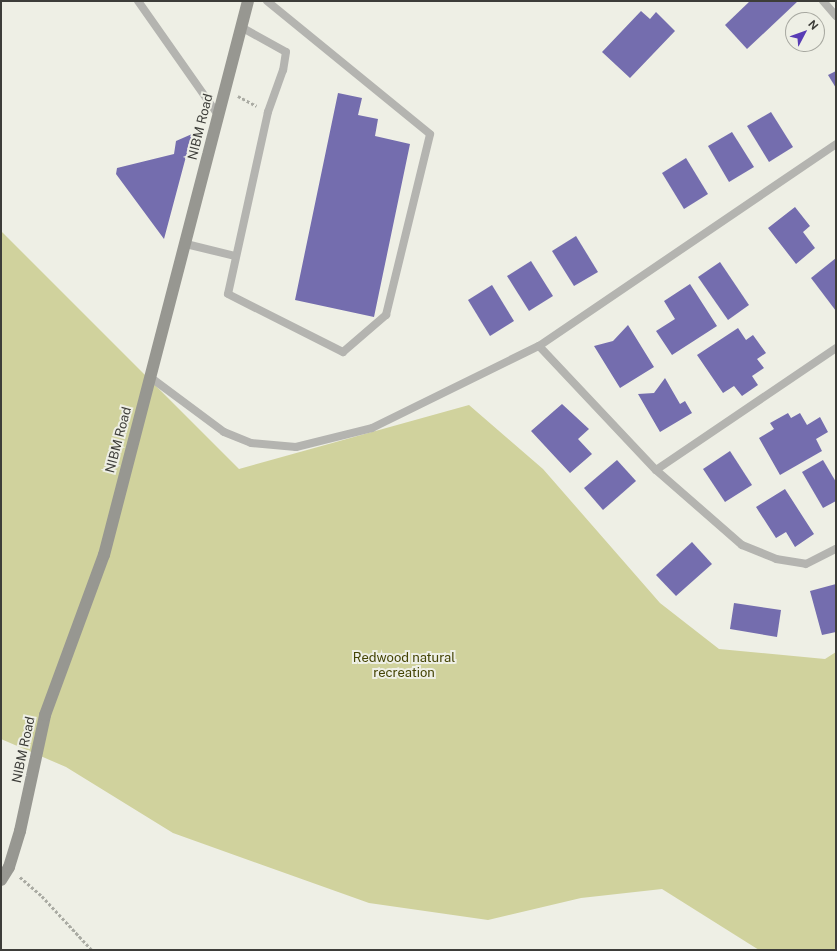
<!DOCTYPE html>
<style>
body{margin:0}
#map{position:relative;width:837px;height:951px;overflow:hidden;background:#eeefe5;font-family:"Public Sans",sans-serif}
div>[style]{position:absolute}
.green>*{inset:0;background:#d0d29d}
.building>*{inset:0;background:#746dae}
.path>*{height:2.5px;margin-top:-1.25px;transform-origin:0;background:repeating-linear-gradient(90deg,#aaaba3 0 3px,transparent 0 5px)}
.lane>*{height:8px;margin:-4px;padding:0 4px;transform-origin:4px;border-radius:4px;background:#b4b4b0}
.secondary>*{height:12px;margin:-6px;padding:0 6px;transform-origin:6px;border-radius:6px;background:#979791}
span{translate:-50% -50%;white-space:nowrap;text-align:center;line-height:1.15;-webkit-text-stroke:4px #eeefe5;paint-order:stroke}
.street-label{font-size:13px;color:#3d3d39}
.park-label{font-size:13px;color:#444405}
.frame{position:absolute;inset:0;border:2px solid #3d3d39;pointer-events:none}
.north{position:absolute;left:785px;top:12px;width:40px;height:40px;box-sizing:border-box;background:#eeefe5;border:1px solid #a7a8a0;border-radius:50%;rotate:49deg;font-size:11px;font-weight:700;line-height:16px;text-align:center;color:#3d3d39}
.north::after{content:'';display:block;margin:auto;width:14px;height:18px;background:#583cb5;clip-path:polygon(50% 0,100% 100%,50% 72%,0 100%)}
</style>
<div id="map">
<div class="green">
<div style="clip-path:polygon(1px 231px,239px 469px,469px 405px,543px 469px,660px 603px,719px 649px,825px 659px,836px 652px,836px 950px,759px 950px,662px 889px,581px 898px,488px 920px,369px 903px,173px 833px,66px 767px,1px 739px)"></div>
</div>
<div class="building">
<div style="clip-path:polygon(750px 1px,798px 1px,747px 49px,725px 25px)"></div>
<div style="clip-path:polygon(641px 11px,650px 19px,656px 12px,675px 31px,630px 78px,602px 52px)"></div>
<div style="clip-path:polygon(836px 71px,836px 88px,828px 75px)"></div>
<div style="clip-path:polygon(338px 93px,362px 98px,358px 115px,378px 119px,375px 136px,410px 144px,374px 317px,295px 300px)"></div>
<div style="clip-path:polygon(771px 112px,793px 147px,769px 162px,747px 126px)"></div>
<div style="clip-path:polygon(732px 132px,754px 167px,729px 182px,708px 146px)"></div>
<div style="clip-path:polygon(192px 134px,164px 239px,116px 174px,117px 168px,174px 154px,176px 141px)"></div>
<div style="clip-path:polygon(686px 158px,708px 194px,684px 209px,662px 173px)"></div>
<div style="clip-path:polygon(795px 207px,810px 226px,803px 232px,815px 248px,796px 264px,768px 228px)"></div>
<div style="clip-path:polygon(576px 236px,598px 272px,574px 286px,552px 251px)"></div>
<div style="clip-path:polygon(836px 258px,836px 311px,811px 278px)"></div>
<div style="clip-path:polygon(531px 261px,553px 296px,529px 311px,507px 276px)"></div>
<div style="clip-path:polygon(720px 262px,749px 305px,728px 320px,698px 277px)"></div>
<div style="clip-path:polygon(690px 284px,717px 326px,672px 355px,656px 331px,675px 319px,664px 301px)"></div>
<div style="clip-path:polygon(492px 285px,514px 321px,490px 336px,468px 300px)"></div>
<div style="clip-path:polygon(628px 325px,654px 367px,620px 388px,594px 346px,613px 341px)"></div>
<div style="clip-path:polygon(738px 328px,746px 340px,753px 335px,766px 353px,757px 359px,764px 368px,752px 376px,758px 385px,742px 396px,734px 386px,723px 393px,697px 355px)"></div>
<div style="clip-path:polygon(665px 378px,680px 404px,685px 401px,692px 413px,660px 432px,638px 394px,654px 393px)"></div>
<div style="clip-path:polygon(562px 404px,589px 429px,578px 439px,592px 454px,570px 473px,531px 431px)"></div>
<div style="clip-path:polygon(788px 413px,791px 418px,800px 413px,807px 425px,820px 417px,828px 432px,816px 439px,822px 451px,780px 475px,759px 438px,774px 429px,770px 423px)"></div>
<div style="clip-path:polygon(730px 451px,752px 485px,725px 502px,703px 469px)"></div>
<div style="clip-path:polygon(617px 460px,636px 481px,603px 510px,584px 488px)"></div>
<div style="clip-path:polygon(823px 460px,836px 482px,836px 501px,823px 508px,802px 472px)"></div>
<div style="clip-path:polygon(785px 489px,814px 534px,795px 547px,786px 532px,776px 538px,756px 507px)"></div>
<div style="clip-path:polygon(692px 542px,712px 564px,676px 596px,656px 575px)"></div>
<div style="clip-path:polygon(836px 584px,836px 632px,822px 635px,810px 591px)"></div>
<div style="clip-path:polygon(734px 603px,781px 610px,777px 637px,730px 629px)"></div>
</div>
<div class="path">
<div style="left:238px;top:96px;width:21px;rotate:28deg"></div>
<div style="left:20px;top:877px;width:29px;rotate:41deg"></div>
<div style="left:42px;top:896px;width:74px;rotate:47.2deg"></div>
</div>
<div class="lane">
<div style="left:138px;top:1px;width:139px;rotate:54.9deg"></div>
<div style="left:823px;top:1px;width:20px;rotate:49deg"></div>
<div style="left:241px;top:27px;width:51px;rotate:29.1deg"></div>
<div style="left:286px;top:52px;width:18px;rotate:99deg"></div>
<div style="left:283px;top:70px;width:45px;rotate:109.7deg"></div>
<div style="left:268px;top:112px;width:186px;rotate:102.4deg"></div>
<div style="left:228px;top:294px;width:129px;rotate:26.8deg"></div>
<div style="left:343px;top:352px;width:57px;rotate:-40.7deg"></div>
<div style="left:386px;top:315px;width:186px;rotate:-76.3deg"></div>
<div style="left:430px;top:134px;width:210px;rotate:-140.8deg"></div>
<div style="left:186px;top:244px;width:50px;rotate:13.8deg"></div>
<div style="left:539px;top:346px;width:170px;rotate:46.7deg"></div>
<div style="left:656px;top:470px;width:217px;rotate:-34.1deg"></div>
<div style="left:150px;top:377px;width:92px;rotate:36.6deg"></div>
<div style="left:224px;top:432px;width:29px;rotate:22deg"></div>
<div style="left:251px;top:443px;width:45px;rotate:5.1deg"></div>
<div style="left:296px;top:447px;width:78px;rotate:-14deg"></div>
<div style="left:372px;top:428px;width:186px;rotate:-26.2deg"></div>
<div style="left:539px;top:346px;width:359px;rotate:-34.2deg"></div>
<div style="left:656px;top:470px;width:114px;rotate:41.1deg"></div>
<div style="left:742px;top:545px;width:37px;rotate:22deg"></div>
<div style="left:776px;top:559px;width:30px;rotate:9deg"></div>
<div style="left:806px;top:564px;width:34px;rotate:-27deg"></div>
</div>
<div class="secondary">
<div style="left:1px;top:880px;width:15px;rotate:-58deg"></div>
<div style="left:9px;top:867px;width:38px;rotate:-73deg"></div>
<div style="left:20px;top:831px;width:119px;rotate:-77.8deg"></div>
<div style="left:45px;top:715px;width:171px;rotate:-69.8deg"></div>
<div style="left:104px;top:555px;width:572px;rotate:-75.43deg"></div>
</div>
<div class="street-label">
<span style="left:201px;top:127px;rotate:-76deg">NIBM Road</span>
<span style="left:119px;top:440px;rotate:-75deg">NIBM Road</span>
<span style="left:24px;top:750px;rotate:-78deg">NIBM Road</span>
</div>
<div class="park-label">
<span style="left:404px;top:666px">Redwood natural<br>recreation</span>
</div>
<div class="frame"></div>
<div class="north">N</div>
</div>
